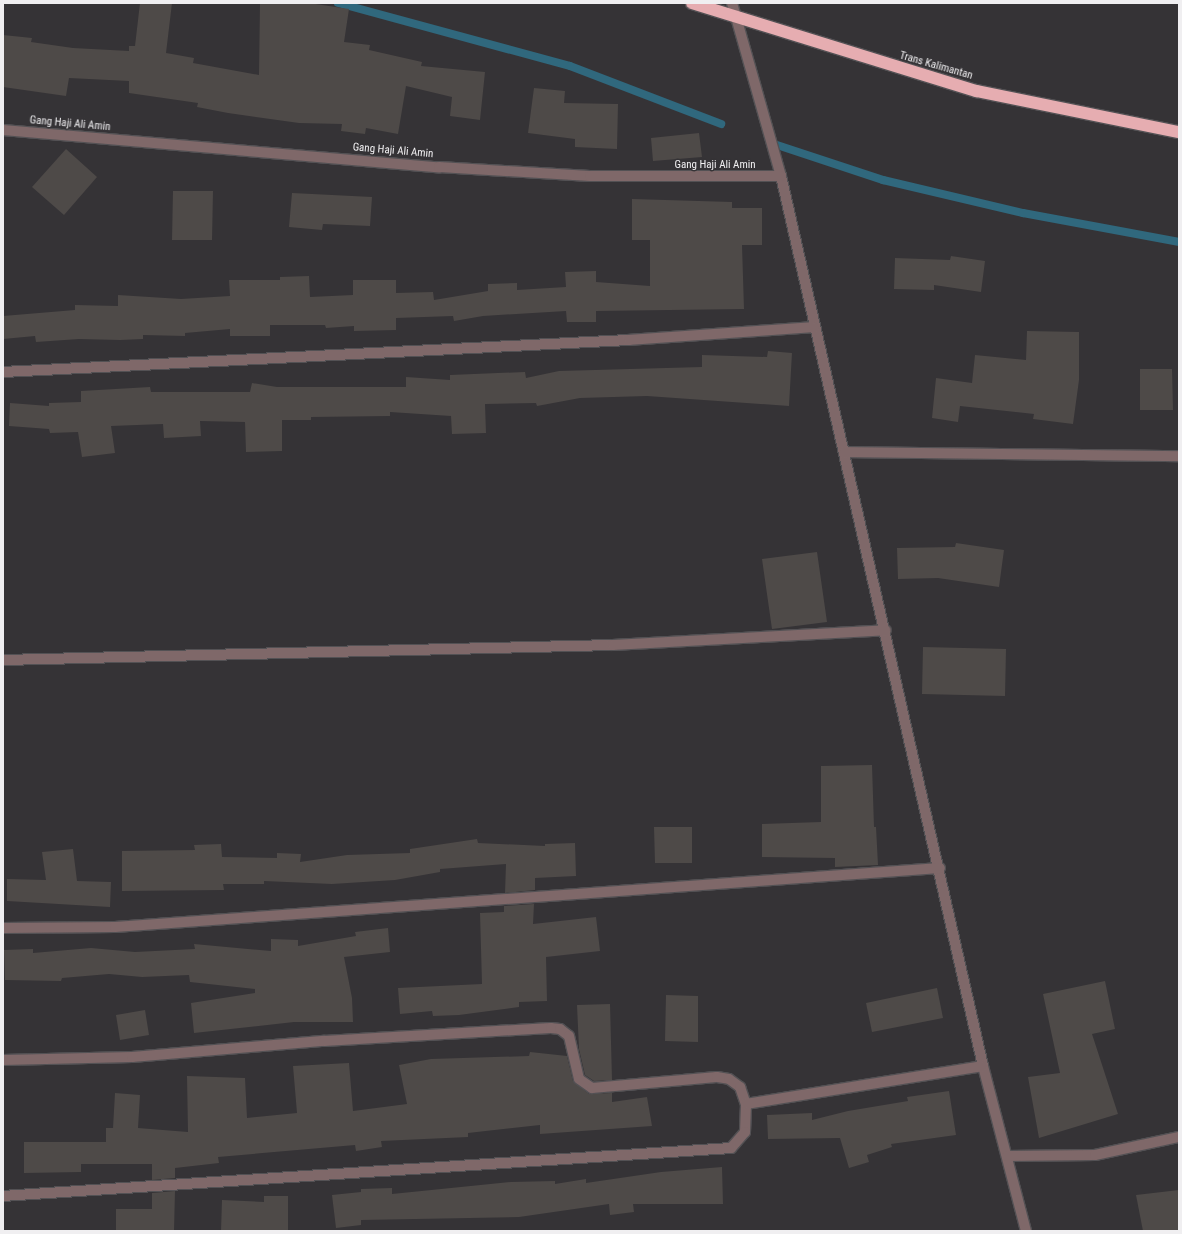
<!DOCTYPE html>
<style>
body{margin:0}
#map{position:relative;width:1182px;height:1234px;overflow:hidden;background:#353336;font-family:"Roboto Condensed",sans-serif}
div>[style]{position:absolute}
.stream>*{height:8px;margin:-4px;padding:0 4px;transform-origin:4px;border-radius:4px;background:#30687d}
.building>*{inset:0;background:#4e4a48}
.roads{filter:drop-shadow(1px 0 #535154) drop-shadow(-1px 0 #535154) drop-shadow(0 1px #535154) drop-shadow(0 -1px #535154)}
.minor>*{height:10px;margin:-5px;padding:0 5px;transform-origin:5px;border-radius:5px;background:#7f6869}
.highway>*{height:12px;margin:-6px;padding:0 6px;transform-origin:6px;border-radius:6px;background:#e6adb1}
span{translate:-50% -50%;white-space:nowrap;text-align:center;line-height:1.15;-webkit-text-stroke:3px #353336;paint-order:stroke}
.street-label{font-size:11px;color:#f0eff1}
.frame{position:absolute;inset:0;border:4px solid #f0eff1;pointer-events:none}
</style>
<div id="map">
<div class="stream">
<div style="left:338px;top:3px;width:240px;rotate:15.2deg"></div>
<div style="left:570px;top:66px;width:162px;rotate:21deg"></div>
<div style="left:777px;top:145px;width:112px;rotate:18.3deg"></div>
<div style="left:883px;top:180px;width:144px;rotate:13.3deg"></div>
<div style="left:1023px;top:213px;width:159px;rotate:10.5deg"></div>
</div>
<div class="building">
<div style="clip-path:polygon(140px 3px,172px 3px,166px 53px,194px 58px,193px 63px,259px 75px,260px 3px,309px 3px,349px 9px,344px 42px,370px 45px,369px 50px,422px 62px,421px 66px,485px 72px,480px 120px,450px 116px,452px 97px,406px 86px,398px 134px,366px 128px,365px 134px,341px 131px,342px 124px,299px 123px,228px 113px,197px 107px,198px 103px,129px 93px,129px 81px,69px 78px,66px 96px,3px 87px,3px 35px,32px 38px,31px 42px,73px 48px,129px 51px,129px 46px,135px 46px)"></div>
<div style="clip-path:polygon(534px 88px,565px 91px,564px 103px,618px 104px,617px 149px,575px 147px,575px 139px,528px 133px)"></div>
<div style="clip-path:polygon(699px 133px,702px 157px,653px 161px,651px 138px)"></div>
<div style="clip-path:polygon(66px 149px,97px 177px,64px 215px,32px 187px)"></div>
<div style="clip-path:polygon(173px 191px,213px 191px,212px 240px,172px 240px)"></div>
<div style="clip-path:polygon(292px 193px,372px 197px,370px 226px,323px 224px,322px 230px,289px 227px)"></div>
<div style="clip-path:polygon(632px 199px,732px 202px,732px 208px,762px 208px,762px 245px,742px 245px,744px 309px,596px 311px,596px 322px,567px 322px,566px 311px,483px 316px,454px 321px,453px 316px,396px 318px,396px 330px,354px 331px,354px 326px,326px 328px,325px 325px,270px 325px,270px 336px,230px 336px,230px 329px,185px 333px,185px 336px,143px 335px,143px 339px,120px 340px,79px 339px,36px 342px,35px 336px,3px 339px,3px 316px,75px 310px,75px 305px,118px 306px,118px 295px,181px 299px,230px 296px,229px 280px,280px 280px,280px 277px,309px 276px,310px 297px,353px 295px,353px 280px,396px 280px,396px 293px,433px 292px,434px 300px,488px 291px,488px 284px,517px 283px,517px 290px,566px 287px,565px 272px,596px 271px,596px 282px,650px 286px,650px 240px,632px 240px)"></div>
<div style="clip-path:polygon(951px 256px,985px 261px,981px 292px,934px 285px,934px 290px,894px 289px,895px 258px,950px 260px)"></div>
<div style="clip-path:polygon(1027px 331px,1079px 332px,1079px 380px,1073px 424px,1033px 419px,1034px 414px,960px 406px,958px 422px,932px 418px,936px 378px,972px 383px,975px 355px,1026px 360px)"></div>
<div style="clip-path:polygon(768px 351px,792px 353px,789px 406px,647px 396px,580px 398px,537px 406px,536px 403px,485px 404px,486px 433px,452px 434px,451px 416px,390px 412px,390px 416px,311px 417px,311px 420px,282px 420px,282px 451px,246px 452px,245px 422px,200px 421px,201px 436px,164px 438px,163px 424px,111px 426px,115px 453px,82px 457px,78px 432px,50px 433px,49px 429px,9px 426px,10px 403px,49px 406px,49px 403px,81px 402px,81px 391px,150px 387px,151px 392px,250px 392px,252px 383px,277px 387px,406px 387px,406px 377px,450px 380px,450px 375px,525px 372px,526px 378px,559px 371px,702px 367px,702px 355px,767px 357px)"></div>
<div style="clip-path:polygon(1140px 369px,1172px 369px,1173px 410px,1140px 410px)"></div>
<div style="clip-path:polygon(956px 543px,1004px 550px,999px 587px,938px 578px,898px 579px,897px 548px,955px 547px)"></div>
<div style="clip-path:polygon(817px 552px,827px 622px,772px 629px,762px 559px)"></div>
<div style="clip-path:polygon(923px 647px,1006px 649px,1005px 696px,922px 694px)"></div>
<div style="clip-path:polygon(872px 765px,874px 827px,876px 827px,878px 865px,835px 867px,835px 858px,762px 857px,762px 824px,821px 822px,821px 766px)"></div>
<div style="clip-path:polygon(654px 827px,692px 827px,692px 863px,655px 863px)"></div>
<div style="clip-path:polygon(477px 839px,478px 843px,545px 846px,545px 844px,575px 843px,576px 876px,535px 878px,535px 890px,505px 893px,506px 864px,440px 869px,440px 872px,395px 880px,332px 884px,264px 881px,264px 884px,223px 884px,224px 890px,122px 891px,122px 851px,195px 850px,194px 845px,221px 844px,222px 857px,277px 858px,277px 853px,301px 854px,300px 862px,347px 855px,410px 853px,410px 849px)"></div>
<div style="clip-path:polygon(73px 849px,77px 881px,111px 882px,110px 907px,7px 901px,7px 879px,46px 880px,42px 852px)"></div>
<div style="clip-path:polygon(534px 904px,533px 924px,596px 917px,600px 951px,546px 957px,547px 1001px,519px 1002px,519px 1007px,459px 1015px,433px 1016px,432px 1011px,400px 1014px,398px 988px,482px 984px,480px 913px,504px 912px,504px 906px)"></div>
<div style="clip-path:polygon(388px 928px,390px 952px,344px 957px,352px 998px,353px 1022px,294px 1022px,194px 1033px,191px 1003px,255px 993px,255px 989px,190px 982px,189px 975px,142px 977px,109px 974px,62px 978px,61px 981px,5px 980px,4px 950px,33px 949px,33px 953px,91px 948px,135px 952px,195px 949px,194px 944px,271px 951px,271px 939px,298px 940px,298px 946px,356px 936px,355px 932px)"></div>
<div style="clip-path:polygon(1105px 981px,1115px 1029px,1092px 1034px,1118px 1114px,1039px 1138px,1028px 1077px,1060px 1073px,1043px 994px)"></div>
<div style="clip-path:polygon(937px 988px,943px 1018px,872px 1032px,866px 1003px)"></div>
<div style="clip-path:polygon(666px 995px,698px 996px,698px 1042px,665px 1041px)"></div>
<div style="clip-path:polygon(610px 1004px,612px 1080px,594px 1081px,585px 1075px,579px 1049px,577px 1005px)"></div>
<div style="clip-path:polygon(145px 1010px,149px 1035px,120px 1040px,116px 1015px)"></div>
<div style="clip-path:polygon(530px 1052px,567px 1056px,573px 1081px,589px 1094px,612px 1093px,612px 1102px,647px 1097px,652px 1126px,540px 1134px,540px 1125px,468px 1133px,468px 1137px,381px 1141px,382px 1147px,356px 1151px,355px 1145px,218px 1157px,219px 1163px,175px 1168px,175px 1178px,152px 1180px,152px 1164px,81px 1164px,81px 1172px,24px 1173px,24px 1142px,106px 1142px,106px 1128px,113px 1128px,115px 1093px,140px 1095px,138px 1128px,188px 1132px,187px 1076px,245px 1078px,247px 1118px,297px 1113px,293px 1066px,349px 1063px,353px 1111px,407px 1104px,399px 1065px,431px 1059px,529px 1056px)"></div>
<div style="clip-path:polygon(949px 1091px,956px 1135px,891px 1144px,892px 1147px,867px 1155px,869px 1162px,849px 1168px,840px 1138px,768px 1139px,767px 1115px,812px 1113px,812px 1120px,848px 1111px,908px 1101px,907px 1097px)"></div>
<div style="clip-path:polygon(722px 1167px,723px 1204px,633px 1204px,634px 1212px,610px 1215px,609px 1204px,519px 1217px,361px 1220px,361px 1225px,336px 1228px,332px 1195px,361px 1192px,361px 1189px,392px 1188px,392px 1194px,511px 1182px,555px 1181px,555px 1184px,586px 1179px,586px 1183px,661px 1172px)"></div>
<div style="clip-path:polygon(1179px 1190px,1179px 1231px,1143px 1231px,1136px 1195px)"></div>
<div style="clip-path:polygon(175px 1191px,174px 1231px,116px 1231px,116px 1209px,152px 1209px,152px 1193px)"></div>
<div style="clip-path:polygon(264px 1196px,288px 1196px,288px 1230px,221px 1231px,222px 1200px,264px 1202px)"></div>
</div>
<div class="roads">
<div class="minor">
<div style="left:732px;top:3px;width:180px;rotate:74.2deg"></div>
<div style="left:781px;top:176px;width:913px;rotate:77.21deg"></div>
<div style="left:983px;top:1066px;width:171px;rotate:75.4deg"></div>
<div style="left:3px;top:130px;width:438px;rotate:4.9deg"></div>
<div style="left:439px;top:167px;width:151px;rotate:3.4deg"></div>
<div style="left:590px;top:176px;width:191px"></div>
<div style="left:3px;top:372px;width:627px;rotate:-2.93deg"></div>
<div style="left:629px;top:340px;width:185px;rotate:-4deg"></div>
<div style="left:845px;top:452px;width:334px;rotate:0.7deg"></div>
<div style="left:3px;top:660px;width:610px;rotate:-1.41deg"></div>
<div style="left:613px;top:645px;width:273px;rotate:-3.1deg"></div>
<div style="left:3px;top:928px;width:112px;rotate:-0.5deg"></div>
<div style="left:115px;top:927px;width:827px;rotate:-4.09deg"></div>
<div style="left:3px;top:1060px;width:129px;rotate:-1.3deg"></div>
<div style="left:132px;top:1057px;width:193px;rotate:-4.8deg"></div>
<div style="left:324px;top:1041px;width:227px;rotate:-3.3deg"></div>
<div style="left:551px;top:1028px;width:9px;rotate:6deg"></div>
<div style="left:560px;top:1029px;width:11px;rotate:38deg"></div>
<div style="left:569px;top:1036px;width:44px;rotate:76.9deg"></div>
<div style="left:579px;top:1079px;width:16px;rotate:35deg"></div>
<div style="left:592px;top:1088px;width:125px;rotate:-5deg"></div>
<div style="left:717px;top:1077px;width:12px;rotate:9deg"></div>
<div style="left:729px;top:1079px;width:14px;rotate:36deg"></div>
<div style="left:740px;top:1087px;width:18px;rotate:71deg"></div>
<div style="left:746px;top:1104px;width:28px;rotate:92deg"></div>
<div style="left:745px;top:1132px;width:21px;rotate:131deg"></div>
<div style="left:731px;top:1148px;width:730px;rotate:176.23deg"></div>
<div style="left:746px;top:1104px;width:240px;rotate:-9.1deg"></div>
<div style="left:1007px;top:1156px;width:88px;rotate:-0.7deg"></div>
<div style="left:1095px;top:1155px;width:86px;rotate:-12.1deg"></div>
</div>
<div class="highway">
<div style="left:692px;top:3px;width:298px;rotate:17.2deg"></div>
<div style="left:977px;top:91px;width:206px;rotate:11.5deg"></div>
</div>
</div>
<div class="street-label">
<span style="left:936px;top:66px;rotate:16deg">Trans Kalimantan</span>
<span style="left:70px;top:124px;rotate:5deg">Gang Haji Ali Amin</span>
<span style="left:393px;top:151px;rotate:5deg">Gang Haji Ali Amin</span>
<span style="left:715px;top:165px">Gang Haji Ali Amin</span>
</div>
<div class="frame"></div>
</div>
